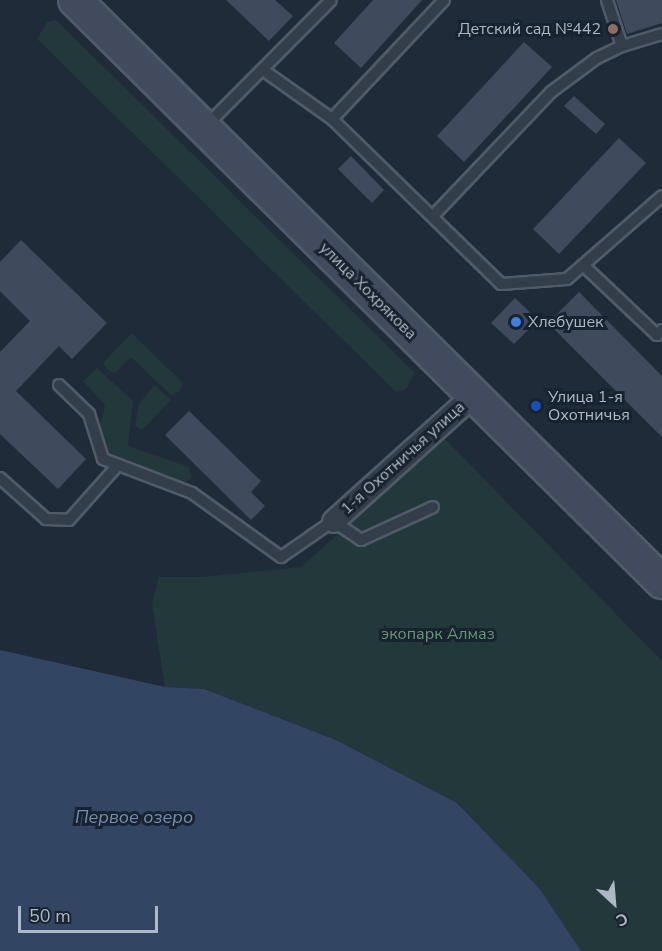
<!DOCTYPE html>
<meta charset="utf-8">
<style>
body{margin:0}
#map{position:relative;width:662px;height:951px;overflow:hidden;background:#202b3a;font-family:"Nunito Sans",sans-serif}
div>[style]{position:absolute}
.green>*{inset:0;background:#22383b}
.water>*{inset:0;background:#324562}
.building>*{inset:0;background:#3f4a5c}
.roads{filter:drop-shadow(2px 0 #515a68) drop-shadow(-2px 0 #515a68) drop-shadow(0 2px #515a68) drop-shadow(0 -2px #515a68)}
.service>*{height:10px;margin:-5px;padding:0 5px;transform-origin:5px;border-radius:5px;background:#343d4a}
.minor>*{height:21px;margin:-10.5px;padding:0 10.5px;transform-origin:10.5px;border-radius:10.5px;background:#343d4a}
.secondary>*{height:32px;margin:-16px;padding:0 16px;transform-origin:16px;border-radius:16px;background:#414b5d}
.dots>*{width:16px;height:16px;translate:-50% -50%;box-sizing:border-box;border:3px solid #19222f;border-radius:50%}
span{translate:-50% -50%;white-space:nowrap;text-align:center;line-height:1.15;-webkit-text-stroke:6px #19222f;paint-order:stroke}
.poi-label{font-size:16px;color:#aeb7c6}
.right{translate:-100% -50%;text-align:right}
.left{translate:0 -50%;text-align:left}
.street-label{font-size:16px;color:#aeb7c6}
.park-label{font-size:16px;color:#649871}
.water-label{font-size:18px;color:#748db1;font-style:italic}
.north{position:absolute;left:584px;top:873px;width:60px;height:60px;-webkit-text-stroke:4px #19222f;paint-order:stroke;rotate:154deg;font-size:16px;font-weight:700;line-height:24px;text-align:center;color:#aeb7c6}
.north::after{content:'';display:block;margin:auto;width:21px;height:27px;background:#aeb7c6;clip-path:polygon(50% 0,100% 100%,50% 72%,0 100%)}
.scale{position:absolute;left:18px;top:906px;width:140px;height:27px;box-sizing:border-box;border:3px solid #aeb7c6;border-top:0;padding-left:8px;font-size:18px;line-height:21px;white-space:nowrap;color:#aeb7c6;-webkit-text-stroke:4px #19222f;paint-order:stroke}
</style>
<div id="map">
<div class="green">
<div style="clip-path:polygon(56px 20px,415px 373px,406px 389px,396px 392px,37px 39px,47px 22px)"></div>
<div style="clip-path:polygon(132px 333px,183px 383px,179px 392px,171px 395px,131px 357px,115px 373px,108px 370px,103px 363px)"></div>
<div style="clip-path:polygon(97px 368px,133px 401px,128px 446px,189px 467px,192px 478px,183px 485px,112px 460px,102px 448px,98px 434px,105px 405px,83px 381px)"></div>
<div style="clip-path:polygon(154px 385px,171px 400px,142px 430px,135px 426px,139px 404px)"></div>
<div style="clip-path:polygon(445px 439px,662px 661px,662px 951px,581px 951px,539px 888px,457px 803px,336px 740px,204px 689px,165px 687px,152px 604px,159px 577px,203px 577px,301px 567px)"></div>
</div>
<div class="water">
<div style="clip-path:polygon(0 650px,165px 687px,204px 689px,336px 740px,457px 803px,539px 888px,581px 951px,0 951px)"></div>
</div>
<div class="building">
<div style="clip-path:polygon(226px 0,275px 0,293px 16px,269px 41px)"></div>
<div style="clip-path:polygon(373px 0,422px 0,361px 68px,334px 43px)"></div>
<div style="clip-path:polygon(616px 0,662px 0,662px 23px,627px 34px)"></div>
<div style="clip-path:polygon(524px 42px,552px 67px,464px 162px,437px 136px)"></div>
<div style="clip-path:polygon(574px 96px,605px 124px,596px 134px,564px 106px)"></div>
<div style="clip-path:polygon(619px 138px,646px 163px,559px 254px,533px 229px)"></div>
<div style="clip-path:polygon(351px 156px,384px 190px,372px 203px,338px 169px)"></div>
<div style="clip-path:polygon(21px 240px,107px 323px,72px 359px,59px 346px,16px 391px,86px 459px,58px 489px,0 434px,0 352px,30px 321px,0 291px,0 262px)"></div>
<div style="clip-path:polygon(579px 292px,662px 376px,662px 437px,548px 323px)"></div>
<div style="clip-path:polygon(515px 298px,538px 320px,514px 344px,491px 323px)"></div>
<div style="clip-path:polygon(189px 411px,261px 481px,251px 492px,265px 506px,251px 520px,165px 435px)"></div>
</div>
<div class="roads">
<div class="service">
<div style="left:622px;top:46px;width:42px;rotate:-16.7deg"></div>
<div style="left:263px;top:70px;width:85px;rotate:35.4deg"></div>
<div style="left:332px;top:119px;width:236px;rotate:44.3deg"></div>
<div style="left:501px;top:284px;width:66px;rotate:-4.3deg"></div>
<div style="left:567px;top:279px;width:126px;rotate:-41.1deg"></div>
<div style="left:332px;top:119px;width:163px;rotate:-46.7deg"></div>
<div style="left:206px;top:126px;width:177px;rotate:-45.2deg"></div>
<div style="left:433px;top:216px;width:171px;rotate:-46.4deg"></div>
<div style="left:551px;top:92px;width:57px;rotate:-36.5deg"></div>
<div style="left:597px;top:58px;width:28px;rotate:-26deg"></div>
<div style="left:622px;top:46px;width:48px;rotate:-108.1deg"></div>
<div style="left:583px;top:265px;width:102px;rotate:43.4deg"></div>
<div style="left:657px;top:335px;width:7px;rotate:-45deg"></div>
<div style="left:59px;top:385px;width:42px;rotate:44deg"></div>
<div style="left:89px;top:414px;width:47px;rotate:72.7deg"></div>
<div style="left:103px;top:459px;width:95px;rotate:20.9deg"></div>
<div style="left:192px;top:493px;width:110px;rotate:35.7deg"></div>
<div style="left:281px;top:557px;width:63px;rotate:-34.7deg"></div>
<div style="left:333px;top:521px;width:34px;rotate:34deg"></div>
<div style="left:361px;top:540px;width:79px;rotate:-24.6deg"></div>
<div style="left:0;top:478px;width:62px;rotate:41.7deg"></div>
<div style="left:46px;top:519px;width:23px;rotate:2deg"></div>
<div style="left:69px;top:520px;width:74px;rotate:-48.3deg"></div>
</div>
<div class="minor">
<div style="left:333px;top:521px;width:188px;rotate:-42deg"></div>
</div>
<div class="secondary">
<div style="left:75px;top:0;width:827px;rotate:44.75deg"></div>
</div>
</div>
<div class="dots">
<div style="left:613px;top:29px;background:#8d6e63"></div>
<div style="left:516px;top:322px;background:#3f7fe0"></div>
<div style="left:536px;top:406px;background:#1a4fb4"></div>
</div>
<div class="poi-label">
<span class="right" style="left:601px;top:29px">Детский сад №442</span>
<span class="left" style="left:528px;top:322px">Хлебушек</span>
<span class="left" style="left:548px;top:406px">Улица 1-я<br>Охотничья</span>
</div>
<div class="street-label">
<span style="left:368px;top:291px;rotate:45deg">улица Хохрякова</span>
<span style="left:403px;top:458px;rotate:-42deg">1-я Охотничья улица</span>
</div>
<div class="park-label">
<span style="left:438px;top:634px">экопарк Алмаз</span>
</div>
<div class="water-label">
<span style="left:134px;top:817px">Первое озеро</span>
</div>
<div class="north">С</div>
<div class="scale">50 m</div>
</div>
